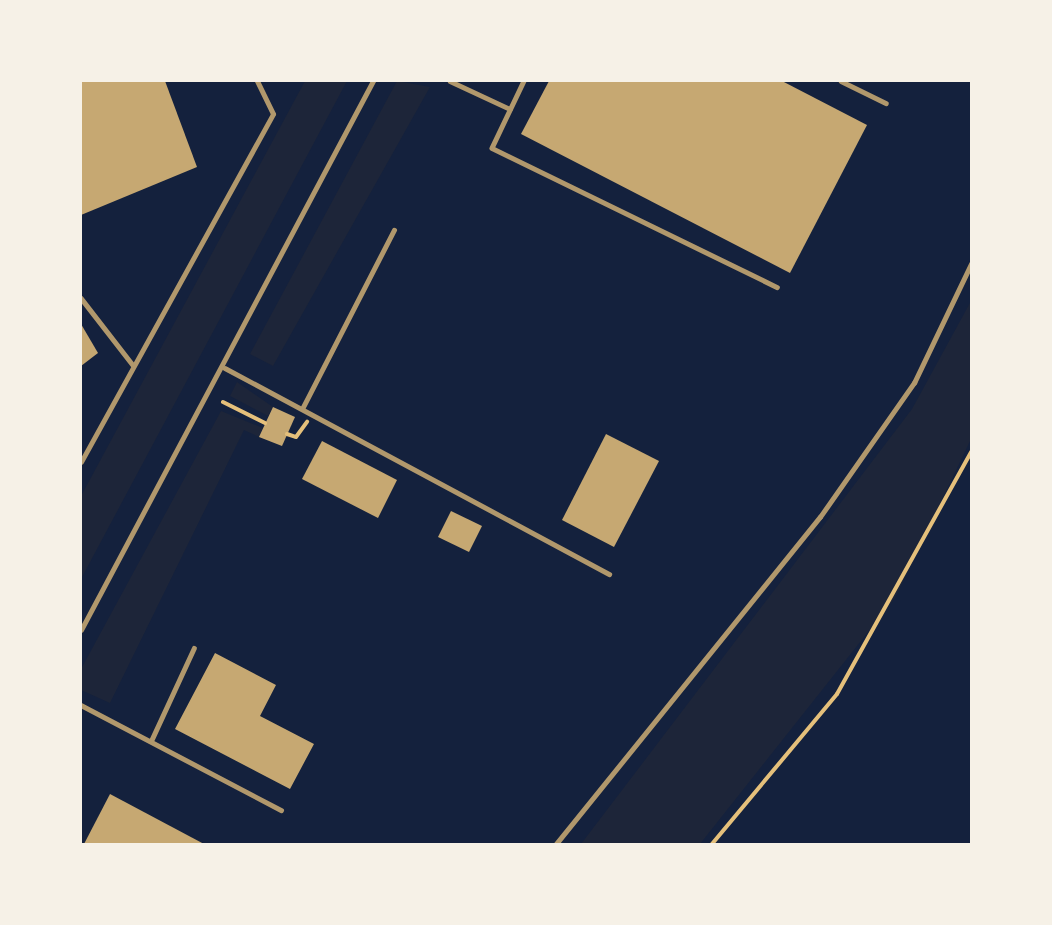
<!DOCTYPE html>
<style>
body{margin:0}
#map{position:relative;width:1052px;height:925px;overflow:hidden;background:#14213d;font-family:"PT Sans",sans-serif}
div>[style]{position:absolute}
.green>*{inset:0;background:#1d2539}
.building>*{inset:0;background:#c6a872}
.path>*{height:4px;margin:-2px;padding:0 2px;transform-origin:2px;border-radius:2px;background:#e5c07b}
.service>*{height:4.5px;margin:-2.25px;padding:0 2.25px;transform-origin:2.25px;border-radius:2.25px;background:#b1986c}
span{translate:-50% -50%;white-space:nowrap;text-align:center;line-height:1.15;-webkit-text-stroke:6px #f6f1e7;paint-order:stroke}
.frame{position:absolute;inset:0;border:82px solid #f6f1e7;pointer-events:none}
</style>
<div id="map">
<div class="green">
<div style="clip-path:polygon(305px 81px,347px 81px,81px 579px,81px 496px)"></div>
<div style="clip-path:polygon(397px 81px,430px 87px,273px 366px,250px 354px)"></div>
<div style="clip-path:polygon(971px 301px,971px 439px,895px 598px,700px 844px,581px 844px,912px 409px)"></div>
<div style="clip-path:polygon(237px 382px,273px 407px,268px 416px,230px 396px)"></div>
<div style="clip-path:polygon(221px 411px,263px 428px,259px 437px,244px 430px,110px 703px,81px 690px,81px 669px)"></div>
</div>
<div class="building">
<div style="clip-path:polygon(81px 81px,165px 81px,197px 167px,81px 215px)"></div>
<div style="clip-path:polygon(549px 81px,782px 81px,867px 125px,790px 273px,521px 134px)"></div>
<div style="clip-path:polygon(81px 324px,98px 353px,81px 366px)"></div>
<div style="clip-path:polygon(273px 407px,295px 417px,282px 446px,259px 437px)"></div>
<div style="clip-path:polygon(606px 434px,659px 461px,614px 547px,562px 520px)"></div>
<div style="clip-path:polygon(322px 441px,397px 480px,378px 518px,302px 479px)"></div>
<div style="clip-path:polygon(451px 511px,482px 526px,469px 552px,438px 537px)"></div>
<div style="clip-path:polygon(215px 653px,276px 685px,260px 716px,314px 744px,290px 789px,175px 729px)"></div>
<div style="clip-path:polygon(110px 794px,204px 844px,84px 844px)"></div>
</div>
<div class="path">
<div style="left:223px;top:402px;width:47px;rotate:26.6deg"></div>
<div style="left:287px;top:434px;width:9px;rotate:18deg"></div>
<div style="left:296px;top:437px;width:19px;rotate:-54deg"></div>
<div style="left:712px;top:844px;width:195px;rotate:-50.2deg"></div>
<div style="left:837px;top:694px;width:277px;rotate:-61deg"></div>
</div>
<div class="service">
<div style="left:450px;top:81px;width:66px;rotate:25deg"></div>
<div style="left:524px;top:81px;width:74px;rotate:115.5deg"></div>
<div style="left:492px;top:148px;width:317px;rotate:26deg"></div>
<div style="left:841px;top:81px;width:50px;rotate:26.1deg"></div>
<div style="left:81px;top:298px;width:85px;rotate:52.2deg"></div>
<div style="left:225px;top:368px;width:436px;rotate:28.2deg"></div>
<div style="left:302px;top:409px;width:201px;rotate:-62.8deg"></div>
<div style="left:81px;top:462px;width:397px;rotate:-61.1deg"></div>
<div style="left:273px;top:114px;width:37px;rotate:-116deg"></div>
<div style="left:81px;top:630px;width:622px;rotate:-61.99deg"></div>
<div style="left:81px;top:705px;width:226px;rotate:27.7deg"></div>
<div style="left:151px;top:741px;width:102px;rotate:-65.2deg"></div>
<div style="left:556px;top:844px;width:420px;rotate:-51.1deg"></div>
<div style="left:820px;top:517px;width:164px;rotate:-55deg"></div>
<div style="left:914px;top:383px;width:132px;rotate:-64.4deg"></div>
</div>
<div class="frame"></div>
</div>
